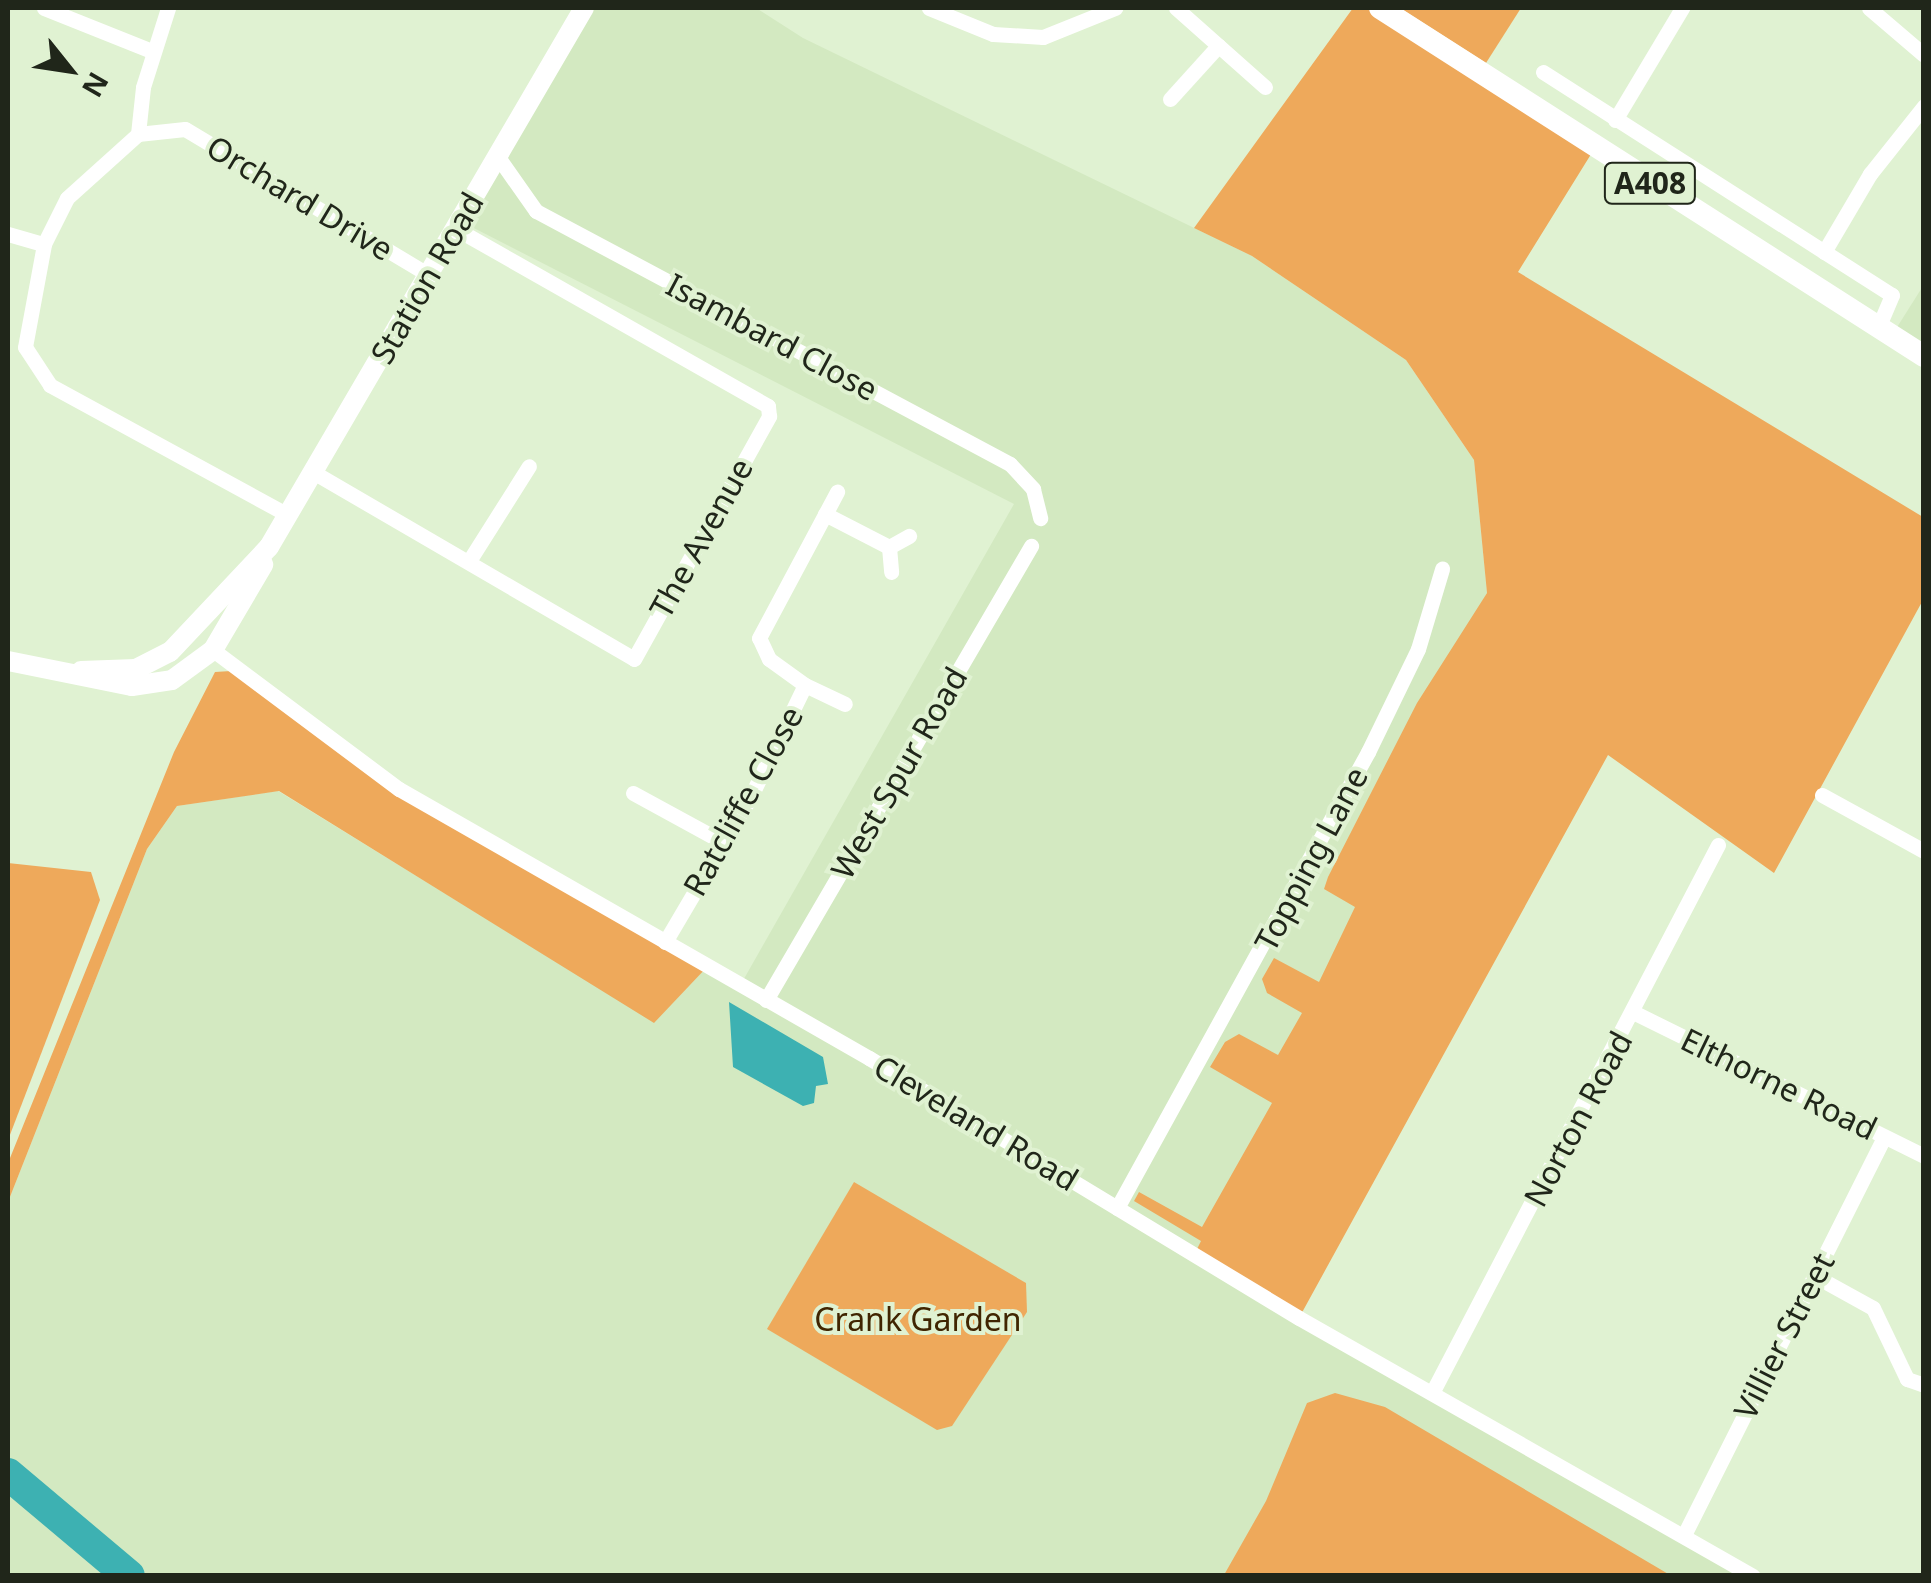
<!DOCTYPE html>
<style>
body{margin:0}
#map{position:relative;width:1931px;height:1583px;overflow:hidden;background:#e0f2d2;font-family:"Noto Sans",sans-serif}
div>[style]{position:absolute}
.built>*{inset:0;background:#d3e9c1}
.green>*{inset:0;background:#eea95b}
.water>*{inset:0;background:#3db1b2}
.river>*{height:32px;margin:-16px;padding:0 16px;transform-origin:16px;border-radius:16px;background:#3db1b2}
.street>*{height:15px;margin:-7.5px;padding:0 7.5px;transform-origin:7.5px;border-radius:7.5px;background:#fff}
.secondary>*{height:20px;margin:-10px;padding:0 10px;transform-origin:10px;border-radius:10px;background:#fff}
.primary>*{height:22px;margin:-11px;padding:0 11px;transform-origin:11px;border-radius:11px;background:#fff}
span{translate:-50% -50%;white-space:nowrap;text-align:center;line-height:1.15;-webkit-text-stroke:8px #e0f2d2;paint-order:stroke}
.shield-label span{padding:2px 8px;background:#e0f2d2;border:2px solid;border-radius:8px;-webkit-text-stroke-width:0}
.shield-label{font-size:30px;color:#20261a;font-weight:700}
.street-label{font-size:32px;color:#20261a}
.park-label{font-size:32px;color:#402501}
.frame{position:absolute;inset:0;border:10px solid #20261a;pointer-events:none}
.north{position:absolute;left:20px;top:20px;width:100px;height:100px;-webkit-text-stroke:8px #e0f2d2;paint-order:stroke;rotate:120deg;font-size:28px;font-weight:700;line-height:40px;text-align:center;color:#20261a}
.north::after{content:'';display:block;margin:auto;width:35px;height:45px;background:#20261a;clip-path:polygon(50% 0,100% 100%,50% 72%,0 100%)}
</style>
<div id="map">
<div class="built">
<div style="clip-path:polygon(584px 8px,756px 8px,803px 38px,1252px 256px,1406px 360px,1474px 460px,1487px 593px,1460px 641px,1349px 974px,1194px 1255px,1749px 1575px,8px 1575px,8px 1202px,147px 849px,177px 806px,278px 791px,654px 1022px,708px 966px,741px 984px,1014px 504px,462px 222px)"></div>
<div style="clip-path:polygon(1923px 286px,1923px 351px,1894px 332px)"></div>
</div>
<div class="green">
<div style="clip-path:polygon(1353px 8px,1379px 8px,1593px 151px,1518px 272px,1923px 517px,1923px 600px,1774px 873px,1608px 755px,1299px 1318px,1194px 1255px,1201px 1241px,1134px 1201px,1139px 1192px,1202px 1227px,1272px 1103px,1210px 1067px,1225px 1042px,1239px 1034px,1278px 1055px,1302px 1013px,1267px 993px,1262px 979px,1274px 958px,1319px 982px,1355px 907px,1324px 889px,1328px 877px,1417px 703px,1487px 593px,1474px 460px,1406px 360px,1252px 256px,1194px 228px)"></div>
<div style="clip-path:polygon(1400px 8px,1521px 8px,1486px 63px)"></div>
<div style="clip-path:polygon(231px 671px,395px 791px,708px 966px,654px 1023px,279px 791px,177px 806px,147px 849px,8px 1202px,8px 1163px,174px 752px,215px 672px)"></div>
<div style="clip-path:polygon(8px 863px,91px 872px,100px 900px,8px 1140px)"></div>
<div style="clip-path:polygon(854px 1182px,1026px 1283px,1027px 1312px,952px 1426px,937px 1430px,767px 1329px)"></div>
<div style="clip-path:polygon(1335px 1393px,1385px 1407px,1670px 1575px,1224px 1575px,1266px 1501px,1307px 1403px)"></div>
</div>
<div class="water">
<div style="clip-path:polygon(729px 1002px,823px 1057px,828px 1084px,816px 1086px,814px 1103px,803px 1106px,733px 1067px)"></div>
</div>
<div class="river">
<div style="left:8px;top:1474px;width:158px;rotate:40.1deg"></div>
</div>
<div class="street">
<div style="left:44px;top:8px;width:118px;rotate:21.8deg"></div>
<div style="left:929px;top:8px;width:69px;rotate:22.1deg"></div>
<div style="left:993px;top:34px;width:50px;rotate:3.4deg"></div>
<div style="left:1043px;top:37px;width:78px;rotate:-21.9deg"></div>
<div style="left:1176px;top:8px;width:119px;rotate:41.6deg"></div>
<div style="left:1869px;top:8px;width:72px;rotate:40.5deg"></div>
<div style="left:1543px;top:72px;width:414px;rotate:32.6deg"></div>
<div style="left:1892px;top:295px;width:34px;rotate:113deg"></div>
<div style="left:1170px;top:99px;width:72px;rotate:-47.8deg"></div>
<div style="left:1615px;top:120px;width:131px;rotate:-59.1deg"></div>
<div style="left:138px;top:134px;width:47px;rotate:-83.9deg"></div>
<div style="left:143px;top:87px;width:83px;rotate:-72.4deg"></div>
<div style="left:498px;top:157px;width:66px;rotate:54.9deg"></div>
<div style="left:536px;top:211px;width:537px;rotate:28.09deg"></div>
<div style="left:1010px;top:464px;width:34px;rotate:47deg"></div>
<div style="left:1033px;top:489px;width:30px;rotate:76deg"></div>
<div style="left:8px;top:234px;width:37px;rotate:16deg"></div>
<div style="left:1824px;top:252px;width:91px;rotate:-59.5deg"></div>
<div style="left:1870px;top:174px;width:87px;rotate:-51.5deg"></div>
<div style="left:313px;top:472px;width:371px;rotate:30.2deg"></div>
<div style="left:634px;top:659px;width:278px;rotate:-60.9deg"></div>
<div style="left:769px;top:416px;width:10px;rotate:-96deg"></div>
<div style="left:768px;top:406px;width:358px;rotate:-150.4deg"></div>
<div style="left:825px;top:514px;width:72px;rotate:27.3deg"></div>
<div style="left:889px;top:547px;width:23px;rotate:-29deg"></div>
<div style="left:288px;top:515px;width:271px;rotate:-151.4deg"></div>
<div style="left:50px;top:385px;width:45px;rotate:-123.3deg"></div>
<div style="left:25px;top:347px;width:105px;rotate:-79.5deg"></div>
<div style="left:44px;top:244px;width:51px;rotate:-63.4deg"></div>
<div style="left:67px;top:198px;width:96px;rotate:-42deg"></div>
<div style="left:138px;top:134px;width:47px;rotate:-6.1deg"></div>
<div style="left:185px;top:129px;width:284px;rotate:30.9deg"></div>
<div style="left:889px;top:547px;width:25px;rotate:85deg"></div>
<div style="left:469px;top:561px;width:112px;rotate:-57.7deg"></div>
<div style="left:213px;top:650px;width:232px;rotate:36.8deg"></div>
<div style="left:399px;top:789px;width:542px;rotate:29.78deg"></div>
<div style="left:869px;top:1058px;width:502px;rotate:31.16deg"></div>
<div style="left:1299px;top:1318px;width:522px;rotate:29.61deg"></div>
<div style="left:805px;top:685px;width:44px;rotate:25.4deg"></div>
<div style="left:633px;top:793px;width:102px;rotate:28.6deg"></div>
<div style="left:1822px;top:795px;width:116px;rotate:28.8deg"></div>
<div style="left:665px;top:942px;width:169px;rotate:-59.5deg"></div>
<div style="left:751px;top:796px;width:123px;rotate:-64.1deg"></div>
<div style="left:805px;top:685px;width:44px;rotate:-144.2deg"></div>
<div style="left:769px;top:659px;width:23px;rotate:-115deg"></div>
<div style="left:759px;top:638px;width:166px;rotate:-61.9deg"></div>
<div style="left:766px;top:1000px;width:526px;rotate:-59.73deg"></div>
<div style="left:1635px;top:1013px;width:322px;rotate:26.3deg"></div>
<div style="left:1117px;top:1208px;width:521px;rotate:-61.17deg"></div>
<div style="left:1368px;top:752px;width:114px;rotate:-64.1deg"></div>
<div style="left:1418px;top:649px;width:84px;rotate:-73.3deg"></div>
<div style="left:1815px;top:1276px;width:66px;rotate:28.9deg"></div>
<div style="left:1873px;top:1308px;width:79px;rotate:64.4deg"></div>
<div style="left:1907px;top:1379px;width:18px;rotate:19deg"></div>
<div style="left:1433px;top:1391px;width:616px;rotate:-62.44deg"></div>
<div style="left:1684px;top:1535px;width:445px;rotate:-63.3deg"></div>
</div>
<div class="secondary">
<div style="left:8px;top:661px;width:126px;rotate:11.4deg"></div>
<div style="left:132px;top:686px;width:40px;rotate:-8.5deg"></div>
<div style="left:172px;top:680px;width:51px;rotate:-36.2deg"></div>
<div style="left:213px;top:650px;width:99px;rotate:-59.5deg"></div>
<div style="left:81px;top:671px;width:55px;rotate:-2.1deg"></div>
<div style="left:136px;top:669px;width:38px;rotate:-27deg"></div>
<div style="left:170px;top:652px;width:144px;rotate:-46.7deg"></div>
<div style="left:269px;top:547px;width:624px;rotate:-59.7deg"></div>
</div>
<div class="primary">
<div style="left:1380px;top:8px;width:646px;rotate:32.61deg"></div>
</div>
<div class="shield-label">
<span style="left:1650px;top:183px">A408</span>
</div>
<div class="street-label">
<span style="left:300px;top:198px;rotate:31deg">Orchard Drive</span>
<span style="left:427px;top:278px;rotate:-60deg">Station Road</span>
<span style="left:772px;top:337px;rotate:28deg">Isambard Close</span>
<span style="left:701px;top:538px;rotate:-61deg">The Avenue</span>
<span style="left:899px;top:773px;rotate:-60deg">West Spur Road</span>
<span style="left:743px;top:801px;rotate:-61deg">Ratcliffe Close</span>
<span style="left:1311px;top:859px;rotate:-62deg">Topping Lane</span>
<span style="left:1779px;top:1084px;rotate:26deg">Elthorne Road</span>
<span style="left:1578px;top:1119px;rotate:-62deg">Norton Road</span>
<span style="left:976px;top:1123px;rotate:31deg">Cleveland Road</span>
<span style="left:1784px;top:1336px;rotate:-63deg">Villier Street</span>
</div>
<div class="park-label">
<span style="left:918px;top:1319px">Crank Garden</span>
</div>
<div class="frame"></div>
<div class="north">N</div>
</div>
